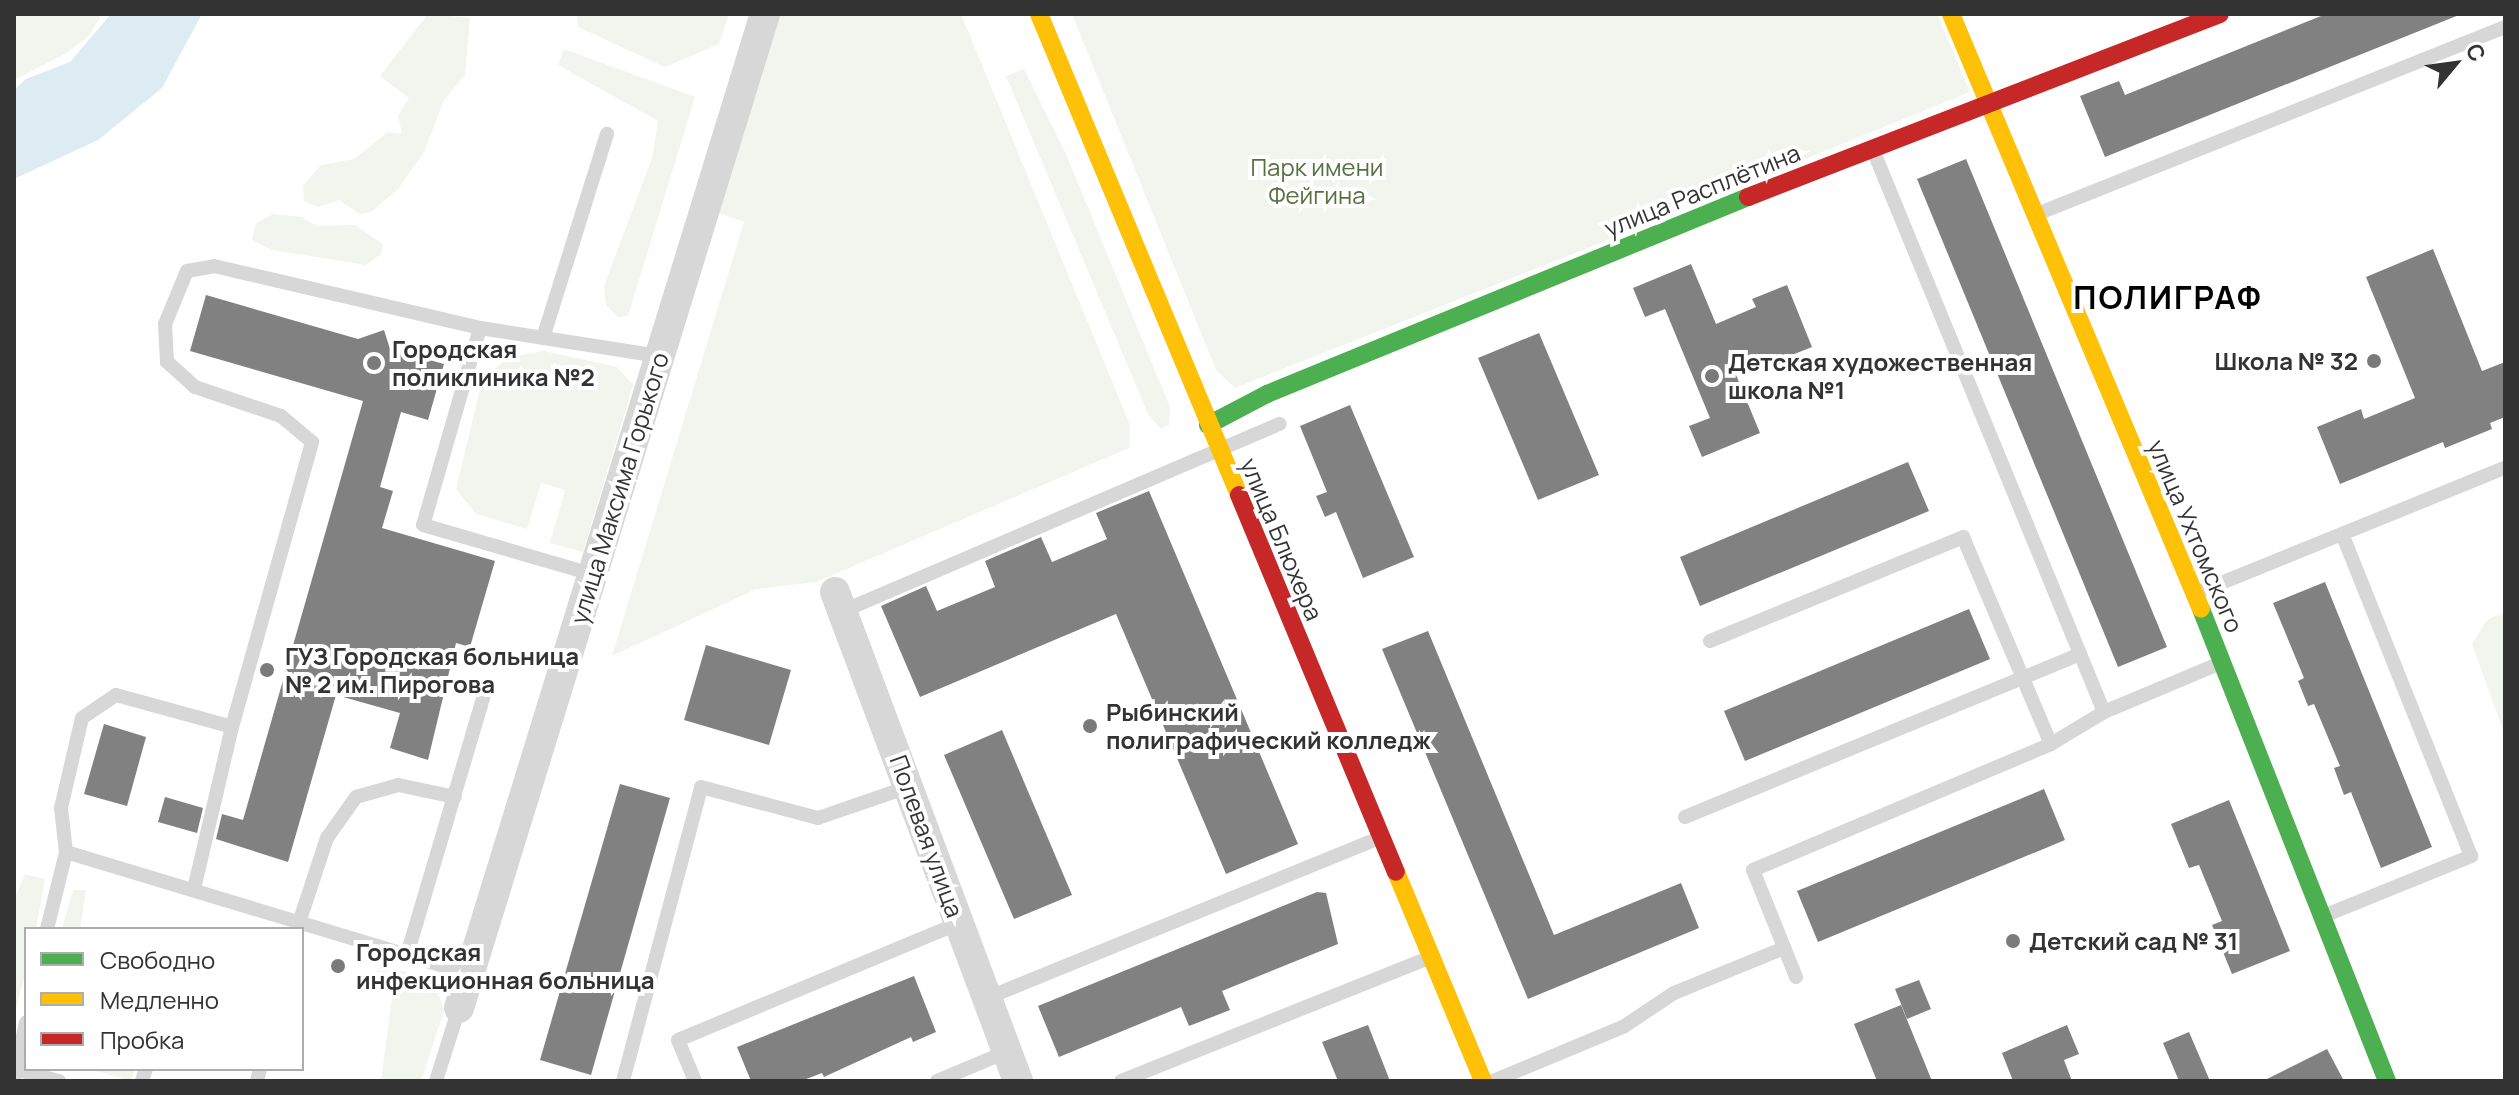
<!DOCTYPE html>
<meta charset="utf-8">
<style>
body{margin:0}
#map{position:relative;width:2519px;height:1095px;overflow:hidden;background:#fff;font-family:Manrope,sans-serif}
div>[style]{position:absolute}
.green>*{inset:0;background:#f1f5ed}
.water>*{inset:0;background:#ddebf3}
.building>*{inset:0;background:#818181}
.lane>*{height:14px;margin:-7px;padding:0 7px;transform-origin:7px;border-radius:7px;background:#d7d7d7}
.street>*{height:30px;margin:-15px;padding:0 15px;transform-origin:15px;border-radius:15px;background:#d7d7d7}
.fast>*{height:18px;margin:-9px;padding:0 9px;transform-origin:9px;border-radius:9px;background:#4caf50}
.slow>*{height:18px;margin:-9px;padding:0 9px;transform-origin:9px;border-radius:9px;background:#ffc107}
.jam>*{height:18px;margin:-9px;padding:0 9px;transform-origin:9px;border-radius:9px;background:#c62828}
.dots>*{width:22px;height:22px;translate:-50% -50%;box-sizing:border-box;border:4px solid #fff;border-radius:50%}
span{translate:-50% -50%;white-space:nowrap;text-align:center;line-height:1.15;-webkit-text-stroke:8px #fff;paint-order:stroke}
.park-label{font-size:24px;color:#56703f}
.street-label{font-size:24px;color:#333}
.poi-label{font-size:24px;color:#333;font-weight:700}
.left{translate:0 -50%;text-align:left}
.right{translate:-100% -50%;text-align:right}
.district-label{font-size:32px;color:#000;font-weight:700;letter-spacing:2px}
.frame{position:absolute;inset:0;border:16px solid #333;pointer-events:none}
.legend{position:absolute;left:24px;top:927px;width:280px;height:144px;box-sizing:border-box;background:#fff;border:2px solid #adadad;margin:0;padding:10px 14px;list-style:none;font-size:24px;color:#333}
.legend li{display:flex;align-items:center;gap:16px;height:40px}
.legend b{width:40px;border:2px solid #adadad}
.north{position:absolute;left:2415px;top:24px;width:80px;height:80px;-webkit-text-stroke:6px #fff;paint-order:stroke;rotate:61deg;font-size:22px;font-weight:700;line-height:32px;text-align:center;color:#333}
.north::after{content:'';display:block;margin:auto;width:28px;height:36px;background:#333;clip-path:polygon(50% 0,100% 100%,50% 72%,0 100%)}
</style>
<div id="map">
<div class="green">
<div style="clip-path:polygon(14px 14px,102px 14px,89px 36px,65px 54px,14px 80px)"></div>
<div style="clip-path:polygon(428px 14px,470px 18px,465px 75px,444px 100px,424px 152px,398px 189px,371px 212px,360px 214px,339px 200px,319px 207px,304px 201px,303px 186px,321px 165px,354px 159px,388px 132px,402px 134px,398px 116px,409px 98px,380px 76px)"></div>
<div style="clip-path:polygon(577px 14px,729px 14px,719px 44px,665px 67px,578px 27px)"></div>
<div style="clip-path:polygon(777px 14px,961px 14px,1130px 425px,1129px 448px,816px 582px,756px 589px,612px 656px,744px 222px,719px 213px)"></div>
<div style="clip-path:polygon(1072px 14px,1937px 14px,1970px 92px,1795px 163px,1770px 158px,1625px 218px,1608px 240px,1235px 388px,1216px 370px)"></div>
<div style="clip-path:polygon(564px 49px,695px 97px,628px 316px,618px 317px,606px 305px,604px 286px,652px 158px,658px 121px,558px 65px)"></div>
<div style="clip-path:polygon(1024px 69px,1066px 154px,1170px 407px,1169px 425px,1161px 429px,1148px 414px,1006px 76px)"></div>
<div style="clip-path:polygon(273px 214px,302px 217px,317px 226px,355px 225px,383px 244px,381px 254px,366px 265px,272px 250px,252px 240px,256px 223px)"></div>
<div style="clip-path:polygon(544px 351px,617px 367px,633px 385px,583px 552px,550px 543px,565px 490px,541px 483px,527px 529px,476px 514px,456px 489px,482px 381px,507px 358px)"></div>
<div style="clip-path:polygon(2505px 612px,2505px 736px,2472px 644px,2487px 620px)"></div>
<div style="clip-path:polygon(25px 874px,45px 879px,36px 929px,26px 929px,26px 971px,14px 1016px,14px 901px)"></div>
<div style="clip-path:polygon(73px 890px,86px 890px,80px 929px,62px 929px)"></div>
<div style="clip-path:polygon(381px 965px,434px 980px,444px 1011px,421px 1081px,381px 1081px,392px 997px,372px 978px)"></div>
<div style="clip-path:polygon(90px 1069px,135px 1069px,130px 1081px)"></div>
</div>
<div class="water">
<div style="clip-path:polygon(111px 14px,202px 14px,162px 88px,98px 140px,14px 179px,14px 90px,26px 79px,70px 62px)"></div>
</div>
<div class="building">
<div style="clip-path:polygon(2326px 14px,2459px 15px,2105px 157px,2080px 96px,2119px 81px,2125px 95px)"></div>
<div style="clip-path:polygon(1966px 159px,2167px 647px,2118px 667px,1917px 179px)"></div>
<div style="clip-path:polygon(2433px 249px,2482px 371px,2505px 362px,2505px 417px,2490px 423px,2492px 429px,2445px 448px,2443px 442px,2340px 484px,2317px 427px,2361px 409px,2364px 419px,2415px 398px,2366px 277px)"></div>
<div style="clip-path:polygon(1691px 264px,1716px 324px,1756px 307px,1752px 299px,1787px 285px,1812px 347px,1777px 361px,1774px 354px,1734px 370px,1760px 433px,1702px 457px,1689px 426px,1710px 418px,1665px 309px,1645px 317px,1633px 288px)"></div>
<div style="clip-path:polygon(206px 295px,358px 339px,384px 330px,390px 349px,444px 364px,428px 420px,401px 412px,380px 487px,393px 491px,382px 528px,495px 561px,470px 647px,456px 643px,428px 760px,390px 748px,400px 713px,336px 695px,288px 862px,216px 839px,222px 814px,243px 820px,363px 401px,190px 351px)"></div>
<div style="clip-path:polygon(1539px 333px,1599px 475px,1538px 500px,1478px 358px)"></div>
<div style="clip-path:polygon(1350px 405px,1414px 557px,1363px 578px,1336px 512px,1325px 517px,1316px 496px,1327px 492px,1300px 426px)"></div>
<div style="clip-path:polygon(1908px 462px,1929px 511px,1700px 606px,1680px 557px)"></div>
<div style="clip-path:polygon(1149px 491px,1298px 844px,1226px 874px,1116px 614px,920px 697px,881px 606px,926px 586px,937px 611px,995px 587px,985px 561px,1041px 537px,1052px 562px,1107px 539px,1096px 513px)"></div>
<div style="clip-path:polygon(2325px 582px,2432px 847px,2381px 868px,2351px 792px,2344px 795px,2334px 768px,2340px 766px,2314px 704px,2308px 706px,2298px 681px,2304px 678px,2273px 603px)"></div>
<div style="clip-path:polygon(1969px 609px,1990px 659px,1745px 761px,1724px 711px)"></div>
<div style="clip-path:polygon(1428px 631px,1554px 935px,1681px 883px,1699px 928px,1528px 999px,1382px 649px)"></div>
<div style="clip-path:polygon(706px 645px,791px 670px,769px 745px,684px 720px)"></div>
<div style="clip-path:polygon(104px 724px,146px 737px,127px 806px,84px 794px)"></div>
<div style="clip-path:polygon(1002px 730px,1072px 895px,1014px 919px,944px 755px)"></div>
<div style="clip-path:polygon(620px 784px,670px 798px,591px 1075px,540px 1060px)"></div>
<div style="clip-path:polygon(2044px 789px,2065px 840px,1818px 942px,1797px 891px)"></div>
<div style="clip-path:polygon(165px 797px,203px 808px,197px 833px,158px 822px)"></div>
<div style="clip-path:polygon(2229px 800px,2290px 951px,2232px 974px,2212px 925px,2222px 921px,2199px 865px,2189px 868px,2171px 824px)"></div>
<div style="clip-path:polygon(1317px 892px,1326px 893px,1338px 944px,1222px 991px,1230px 1010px,1189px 1026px,1181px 1007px,1059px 1057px,1038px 1006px)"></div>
<div style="clip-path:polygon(914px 976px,936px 1032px,913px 1042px,911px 1037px,824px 1077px,822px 1073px,801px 1081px,751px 1081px,737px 1047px)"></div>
<div style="clip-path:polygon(1919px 980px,1931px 1009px,1907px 1019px,1895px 989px)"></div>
<div style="clip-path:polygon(1901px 1005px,1932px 1081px,1877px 1081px,1854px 1024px)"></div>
<div style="clip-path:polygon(1368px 1025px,1390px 1081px,1338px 1081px,1322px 1042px)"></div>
<div style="clip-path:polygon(2067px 1025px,2079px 1054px,2064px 1060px,2072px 1081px,2013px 1081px,2002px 1053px)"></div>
<div style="clip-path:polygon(2189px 1032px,2210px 1081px,2179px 1081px,2163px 1043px)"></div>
<div style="clip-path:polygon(2327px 1049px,2344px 1081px,2263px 1081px)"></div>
</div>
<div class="lane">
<div style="left:1873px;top:150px;width:608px;rotate:67.66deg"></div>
<div style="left:2037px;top:214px;width:504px;rotate:-21.78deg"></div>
<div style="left:480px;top:328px;width:205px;rotate:106.1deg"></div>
<div style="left:423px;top:525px;width:176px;rotate:16.2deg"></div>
<div style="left:543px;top:338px;width:214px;rotate:-72.6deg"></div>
<div style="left:2199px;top:592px;width:330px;rotate:-22.1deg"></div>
<div style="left:843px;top:611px;width:475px;rotate:-23.2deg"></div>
<div style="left:1710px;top:641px;width:274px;rotate:-22.3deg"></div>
<div style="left:1963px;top:537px;width:225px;rotate:67deg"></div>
<div style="left:1685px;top:817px;width:427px;rotate:-22.4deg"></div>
<div style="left:66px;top:852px;width:44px;rotate:-96.5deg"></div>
<div style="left:61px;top:808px;width:92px;rotate:-76.9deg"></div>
<div style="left:82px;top:718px;width:41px;rotate:-34.1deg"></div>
<div style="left:116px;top:695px;width:120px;rotate:15.4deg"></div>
<div style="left:194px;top:889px;width:166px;rotate:-76.8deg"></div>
<div style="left:232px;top:727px;width:296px;rotate:-74.3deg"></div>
<div style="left:312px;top:442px;width:40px;rotate:-140deg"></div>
<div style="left:281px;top:416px;width:91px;rotate:-161.4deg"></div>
<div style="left:195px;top:387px;width:38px;rotate:-138deg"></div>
<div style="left:167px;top:362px;width:38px;rotate:-93deg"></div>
<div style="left:165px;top:324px;width:57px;rotate:-67.5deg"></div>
<div style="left:187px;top:271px;width:27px;rotate:-10deg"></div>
<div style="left:214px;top:266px;width:273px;rotate:13.1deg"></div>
<div style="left:480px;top:328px;width:181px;rotate:8.9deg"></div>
<div style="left:2326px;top:915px;width:157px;rotate:-22.1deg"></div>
<div style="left:2471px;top:856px;width:347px;rotate:-111.8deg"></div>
<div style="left:47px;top:929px;width:79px;rotate:-76.1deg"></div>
<div style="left:66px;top:852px;width:422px;rotate:16.8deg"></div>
<div style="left:297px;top:929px;width:96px;rotate:-71.8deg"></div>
<div style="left:327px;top:838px;width:50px;rotate:-54.7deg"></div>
<div style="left:356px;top:797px;width:44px;rotate:-15.9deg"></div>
<div style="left:398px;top:785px;width:58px;rotate:11.9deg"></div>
<div style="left:407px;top:955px;width:274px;rotate:-73.5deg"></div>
<div style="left:1796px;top:977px;width:115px;rotate:-111.9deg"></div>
<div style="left:1753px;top:870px;width:324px;rotate:-22.9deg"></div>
<div style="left:2051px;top:744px;width:62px;rotate:-31.1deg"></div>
<div style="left:2104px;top:712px;width:124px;rotate:-22.8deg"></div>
<div style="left:987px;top:998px;width:423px;rotate:-22.2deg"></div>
<div style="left:15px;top:1069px;width:46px;rotate:15.3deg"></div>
<div style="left:14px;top:1079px;width:58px;rotate:-78.1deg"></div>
<div style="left:142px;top:1081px;width:13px;rotate:-72deg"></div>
<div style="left:257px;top:1081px;width:12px;rotate:-76deg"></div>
<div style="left:436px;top:1081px;width:77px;rotate:-72.5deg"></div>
<div style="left:623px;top:1081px;width:304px;rotate:-75.1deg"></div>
<div style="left:701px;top:787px;width:121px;rotate:14.8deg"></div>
<div style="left:818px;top:818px;width:95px;rotate:-19deg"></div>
<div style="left:695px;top:1081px;width:44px;rotate:-112.5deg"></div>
<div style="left:678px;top:1040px;width:304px;rotate:-22.6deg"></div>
<div style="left:937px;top:1081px;width:75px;rotate:-22.8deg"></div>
<div style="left:1121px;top:1081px;width:332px;rotate:-21.8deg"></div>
<div style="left:1493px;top:1081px;width:141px;rotate:-22.6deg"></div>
<div style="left:1623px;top:1027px;width:61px;rotate:-33.7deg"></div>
<div style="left:1674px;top:993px;width:119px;rotate:-22.2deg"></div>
</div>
<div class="street">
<div style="left:835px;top:592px;width:522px;rotate:69.48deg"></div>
<div style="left:459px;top:1008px;width:1040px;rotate:-72.89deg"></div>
</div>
<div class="fast">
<div style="left:1208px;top:425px;width:67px;rotate:-27.7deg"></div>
<div style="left:1267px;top:394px;width:520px;rotate:-22.27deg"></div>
<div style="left:2201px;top:609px;width:507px;rotate:68.49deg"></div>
</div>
<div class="slow">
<div style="left:1039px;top:14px;width:521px;rotate:67.42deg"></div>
<div style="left:1951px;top:14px;width:645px;rotate:67.21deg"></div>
<div style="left:1396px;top:872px;width:226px;rotate:67.4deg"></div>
</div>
<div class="jam">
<div style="left:1748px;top:197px;width:506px;rotate:-21.19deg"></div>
<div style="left:1239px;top:495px;width:408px;rotate:67.4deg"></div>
</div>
<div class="dots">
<div style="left:2374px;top:361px;background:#7a7a7a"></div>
<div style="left:374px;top:363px;background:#7a7a7a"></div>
<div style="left:1712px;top:376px;background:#7a7a7a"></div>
<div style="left:267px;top:670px;background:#7a7a7a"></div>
<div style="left:1090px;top:726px;background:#7a7a7a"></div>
<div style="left:2013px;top:941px;background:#7a7a7a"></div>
<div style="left:338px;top:966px;background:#7a7a7a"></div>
</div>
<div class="park-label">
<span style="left:1317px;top:181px">Парк имени<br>Фейгина</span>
</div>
<div class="street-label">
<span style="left:1702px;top:190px;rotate:-22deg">улица Расплётина</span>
<span style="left:619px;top:488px;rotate:-73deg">улица Максима Горького</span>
<span style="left:2196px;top:536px;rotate:67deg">улица Ухтомского</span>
<span style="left:1282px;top:539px;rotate:67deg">улица Блюхера</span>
<span style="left:927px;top:836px;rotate:70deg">Полевая улица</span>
</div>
<div class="poi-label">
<span class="left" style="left:392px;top:363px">Городская<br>поликлиника №2</span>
<span class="right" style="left:2358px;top:361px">Школа № 32</span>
<span class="left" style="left:1728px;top:376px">Детская художественная<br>школа №1</span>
<span class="left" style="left:285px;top:670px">ГУЗ Городская больница<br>№ 2 им. Пирогова</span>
<span class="left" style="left:1106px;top:726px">Рыбинский<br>полиграфический колледж</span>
<span class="left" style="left:2029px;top:941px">Детский сад № 31</span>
<span class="left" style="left:356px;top:966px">Городская<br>инфекционная больница</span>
</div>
<div class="district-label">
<span style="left:2168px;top:297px">ПОЛИГРАФ</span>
</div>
<div class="frame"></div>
<ul class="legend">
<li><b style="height:10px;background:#4caf50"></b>Свободно</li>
<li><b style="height:10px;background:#ffc107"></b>Медленно</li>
<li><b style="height:10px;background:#c62828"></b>Пробка</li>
</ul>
<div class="north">С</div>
</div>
